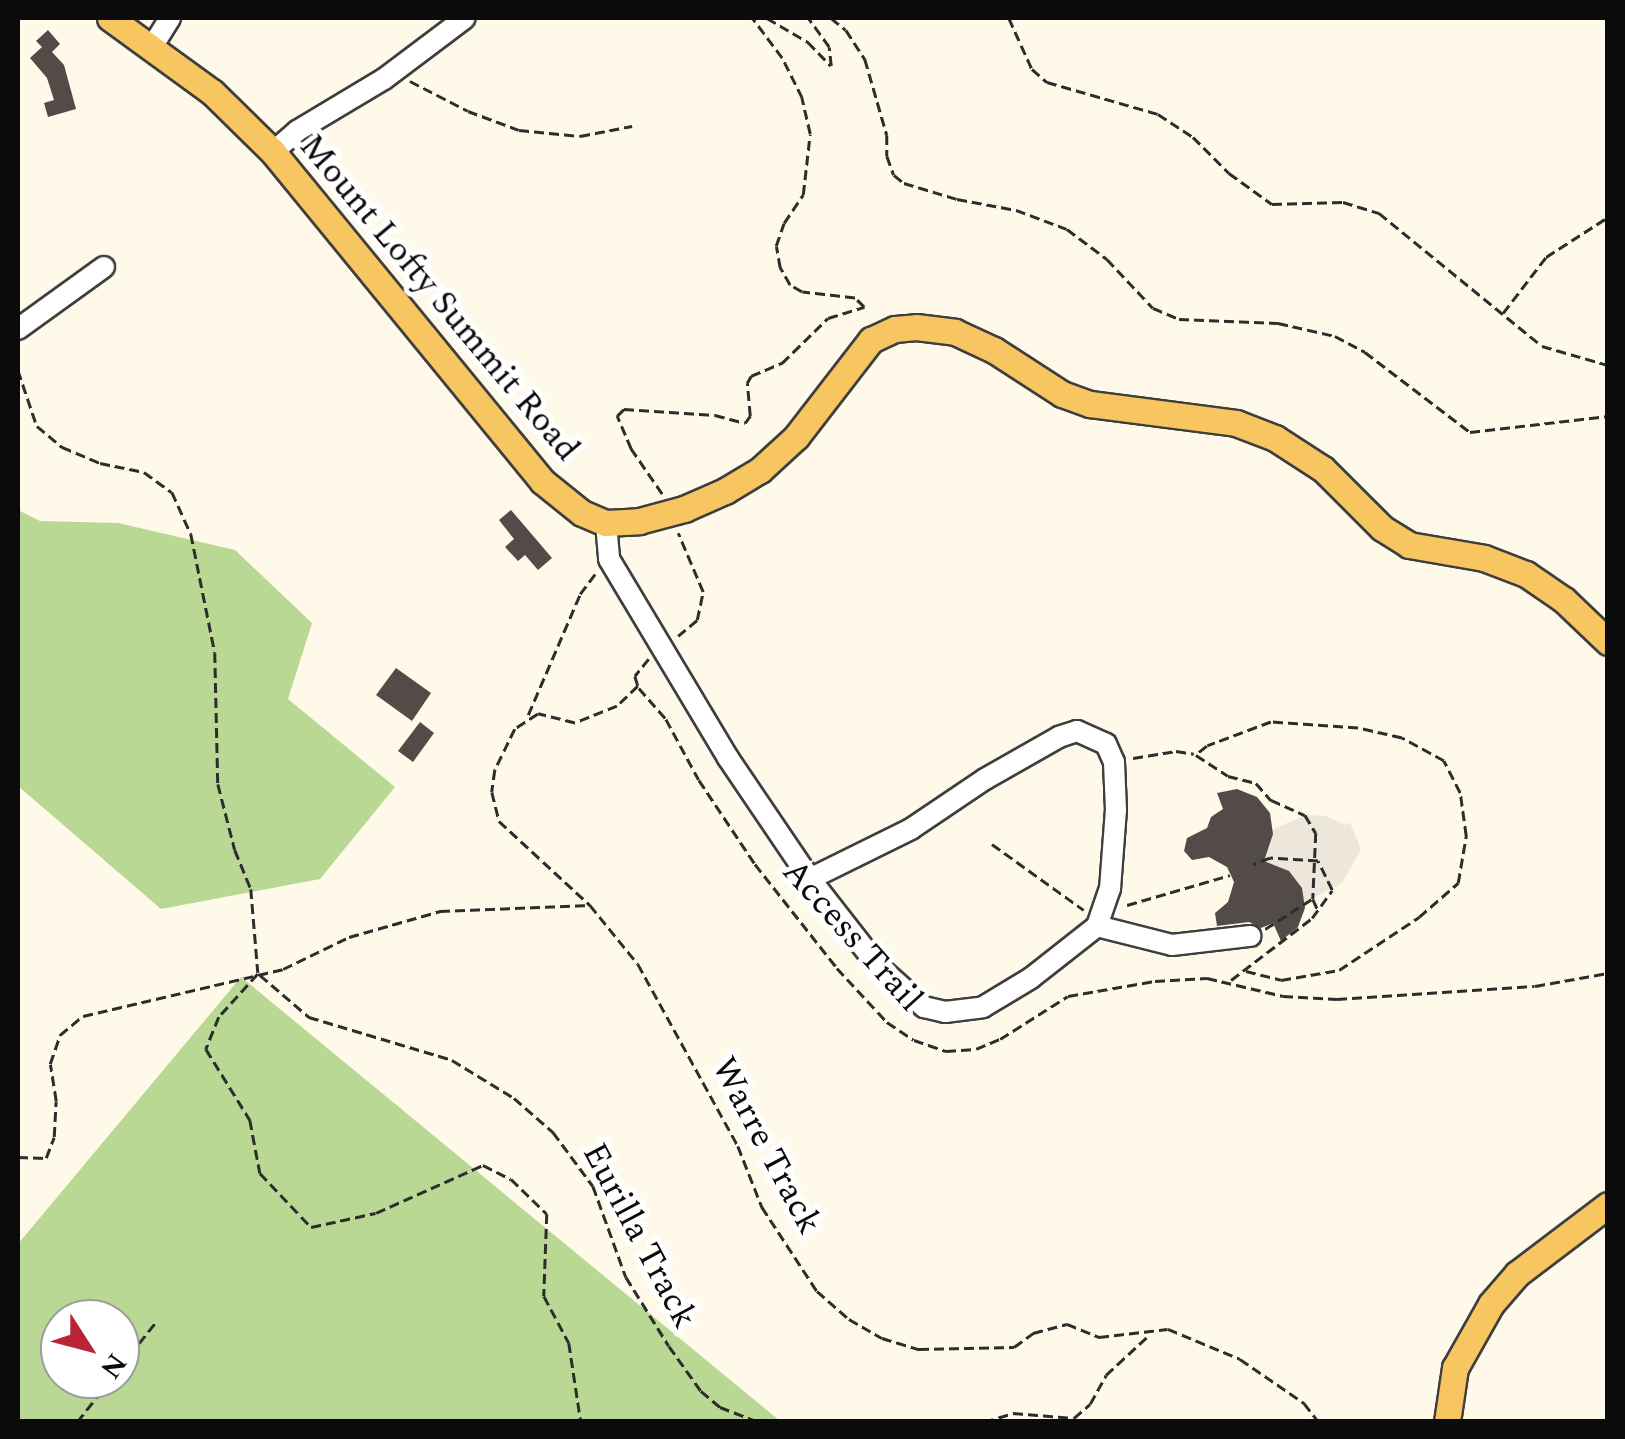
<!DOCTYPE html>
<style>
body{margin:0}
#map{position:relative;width:1625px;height:1439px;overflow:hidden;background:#fff9e9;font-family:Spectral,serif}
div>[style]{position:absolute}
.forest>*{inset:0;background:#b8d894}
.plaza>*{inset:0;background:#ede6da}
.building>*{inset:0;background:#534b48}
.path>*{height:2.5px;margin-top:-1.25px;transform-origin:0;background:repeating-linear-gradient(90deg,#2d2d2d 0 10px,transparent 0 15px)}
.roads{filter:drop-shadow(2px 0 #3e3e3e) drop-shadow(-2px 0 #3e3e3e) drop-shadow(0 2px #3e3e3e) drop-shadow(0 -2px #3e3e3e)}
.minor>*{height:20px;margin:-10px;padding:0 10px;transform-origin:10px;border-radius:10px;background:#fff}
.major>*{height:25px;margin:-12.5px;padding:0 12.5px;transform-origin:12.5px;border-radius:12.5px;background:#f7c661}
span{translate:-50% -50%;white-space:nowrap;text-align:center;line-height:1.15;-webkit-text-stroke:10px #fff;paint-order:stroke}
.street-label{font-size:35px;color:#0b0b0b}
.frame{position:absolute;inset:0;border:20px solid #0b0b0b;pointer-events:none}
.north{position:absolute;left:40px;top:1299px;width:100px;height:100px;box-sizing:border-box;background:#fff;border:2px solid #9d9d9d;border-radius:50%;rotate:126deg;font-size:28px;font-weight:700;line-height:40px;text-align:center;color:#0b0b0b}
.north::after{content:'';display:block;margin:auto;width:35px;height:45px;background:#b92538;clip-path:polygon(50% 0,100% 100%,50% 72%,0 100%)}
</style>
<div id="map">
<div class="forest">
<div style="clip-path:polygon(18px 510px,40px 521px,118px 523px,235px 550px,312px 623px,288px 699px,395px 787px,320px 879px,161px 909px,18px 786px)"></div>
<div style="clip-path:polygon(evenodd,241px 977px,780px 1421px,18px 1421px,18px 1244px,241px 977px,60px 1319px,120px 1319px,120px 1379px,60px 1379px,60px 1319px)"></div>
</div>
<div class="plaza">
<div style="clip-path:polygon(1305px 815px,1325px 816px,1346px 825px,1350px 822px,1361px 850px,1342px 883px,1304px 903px,1302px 888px,1289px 871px,1253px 866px,1274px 829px)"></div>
</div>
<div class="building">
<div style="clip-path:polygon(48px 30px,60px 44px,52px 52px,64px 65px,76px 109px,48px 117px,44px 103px,54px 100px,47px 78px,30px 58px,42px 47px,36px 41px)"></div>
<div style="clip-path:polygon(511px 510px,552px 558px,538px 570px,525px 555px,518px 561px,505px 547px,514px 539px,499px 520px)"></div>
<div style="clip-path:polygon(396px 668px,431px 693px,412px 721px,376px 695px)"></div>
<div style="clip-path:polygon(420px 722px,434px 733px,413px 762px,398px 751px)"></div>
<div style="clip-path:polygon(1237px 789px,1257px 797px,1270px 813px,1273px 834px,1264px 861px,1289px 871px,1302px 888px,1305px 908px,1298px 927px,1281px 941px,1273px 923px,1261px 928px,1249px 922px,1217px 926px,1215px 913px,1228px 902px,1234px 882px,1227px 867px,1209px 857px,1192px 860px,1184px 851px,1187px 838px,1207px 828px,1211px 817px,1223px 809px,1217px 793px)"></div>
</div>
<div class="path">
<div style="left:767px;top:18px;width:48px;rotate:30.3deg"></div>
<div style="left:808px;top:42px;width:33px;rotate:46deg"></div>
<div style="left:831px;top:66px;width:19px;rotate:-96deg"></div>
<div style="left:829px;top:47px;width:36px;rotate:-126deg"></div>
<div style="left:831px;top:18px;width:19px;rotate:39deg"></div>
<div style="left:846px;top:30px;width:35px;rotate:57deg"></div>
<div style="left:865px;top:59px;width:79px;rotate:73.9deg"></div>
<div style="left:887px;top:135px;width:21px;rotate:90deg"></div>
<div style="left:887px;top:156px;width:20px;rotate:70deg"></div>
<div style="left:894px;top:175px;width:13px;rotate:39deg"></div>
<div style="left:904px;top:183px;width:55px;rotate:16.8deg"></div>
<div style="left:957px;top:199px;width:60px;rotate:10.6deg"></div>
<div style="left:1016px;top:210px;width:54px;rotate:20.4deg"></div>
<div style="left:1067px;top:229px;width:50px;rotate:36.9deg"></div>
<div style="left:1107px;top:259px;width:67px;rotate:46.8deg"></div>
<div style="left:1153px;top:308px;width:28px;rotate:23deg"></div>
<div style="left:1179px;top:319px;width:99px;rotate:2.3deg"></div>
<div style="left:1278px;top:323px;width:58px;rotate:12.8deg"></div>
<div style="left:1335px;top:336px;width:34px;rotate:28deg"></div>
<div style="left:1365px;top:352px;width:132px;rotate:37.3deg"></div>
<div style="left:1470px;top:432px;width:139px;rotate:-6.6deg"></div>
<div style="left:1009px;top:18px;width:56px;rotate:65.7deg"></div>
<div style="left:1032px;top:69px;width:20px;rotate:41deg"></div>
<div style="left:1047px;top:82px;width:116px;rotate:16.1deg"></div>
<div style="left:1158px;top:114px;width:42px;rotate:33.3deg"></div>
<div style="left:1193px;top:137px;width:51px;rotate:45deg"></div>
<div style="left:1229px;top:173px;width:53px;rotate:35.8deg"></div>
<div style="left:1272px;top:204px;width:71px;rotate:-1.6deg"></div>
<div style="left:1343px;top:202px;width:38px;rotate:17deg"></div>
<div style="left:1379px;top:213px;width:210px;rotate:39.2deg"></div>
<div style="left:1542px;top:346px;width:69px;rotate:16.1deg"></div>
<div style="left:410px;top:81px;width:65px;rotate:27.3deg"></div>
<div style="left:468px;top:111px;width:54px;rotate:20.4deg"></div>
<div style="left:519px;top:130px;width:61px;rotate:5.6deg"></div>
<div style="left:580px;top:136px;width:53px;rotate:-10.9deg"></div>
<div style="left:1503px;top:313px;width:71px;rotate:-52.5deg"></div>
<div style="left:1546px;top:257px;width:74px;rotate:-32.8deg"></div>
<div style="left:18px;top:370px;width:59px;rotate:71.3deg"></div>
<div style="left:37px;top:426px;width:33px;rotate:40deg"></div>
<div style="left:62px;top:447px;width:41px;rotate:22.8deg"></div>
<div style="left:100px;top:463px;width:45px;rotate:11.6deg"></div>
<div style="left:144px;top:472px;width:34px;rotate:36deg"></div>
<div style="left:172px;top:492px;width:46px;rotate:65.7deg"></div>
<div style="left:191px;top:534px;width:121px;rotate:78.6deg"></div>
<div style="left:215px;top:653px;width:131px;rotate:88.7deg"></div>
<div style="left:218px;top:784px;width:68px;rotate:75.6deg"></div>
<div style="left:235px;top:850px;width:42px;rotate:67.7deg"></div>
<div style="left:251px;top:889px;width:84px;rotate:85.2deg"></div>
<div style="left:662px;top:494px;width:55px;rotate:-124.6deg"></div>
<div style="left:631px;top:449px;width:36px;rotate:-113deg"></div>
<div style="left:617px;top:416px;width:10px;rotate:-45deg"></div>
<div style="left:624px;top:409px;width:91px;rotate:3.8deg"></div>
<div style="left:715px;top:415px;width:31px;rotate:15deg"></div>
<div style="left:745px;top:423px;width:9px;rotate:-54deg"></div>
<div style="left:750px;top:416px;width:33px;rotate:-95deg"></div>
<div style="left:747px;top:383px;width:8px;rotate:-60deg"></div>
<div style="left:751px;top:376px;width:34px;rotate:-23deg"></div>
<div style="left:782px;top:363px;width:64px;rotate:-44.4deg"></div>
<div style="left:828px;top:318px;width:38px;rotate:-17deg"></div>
<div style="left:864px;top:307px;width:13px;rotate:-135deg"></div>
<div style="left:855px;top:298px;width:53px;rotate:-173.5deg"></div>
<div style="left:802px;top:292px;width:14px;rotate:-150deg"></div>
<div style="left:790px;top:285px;width:20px;rotate:-120deg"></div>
<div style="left:780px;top:268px;width:22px;rotate:-100deg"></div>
<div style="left:776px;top:246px;width:24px;rotate:-71deg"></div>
<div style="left:784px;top:223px;width:34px;rotate:-56deg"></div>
<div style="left:803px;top:195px;width:61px;rotate:-83.5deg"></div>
<div style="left:810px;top:134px;width:37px;rotate:-103deg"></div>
<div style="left:802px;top:98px;width:45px;rotate:-116.6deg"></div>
<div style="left:782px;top:58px;width:50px;rotate:-126.9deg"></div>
<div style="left:678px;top:636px;width:25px;rotate:-40deg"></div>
<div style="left:697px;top:620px;width:29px;rotate:-78deg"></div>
<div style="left:703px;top:592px;width:64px;rotate:-113deg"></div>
<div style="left:649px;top:659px;width:22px;rotate:129deg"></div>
<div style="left:635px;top:676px;width:10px;rotate:73deg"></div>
<div style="left:638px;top:686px;width:29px;rotate:136deg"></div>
<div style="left:617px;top:706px;width:45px;rotate:158deg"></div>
<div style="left:575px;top:723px;width:38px;rotate:-166deg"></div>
<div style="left:538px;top:714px;width:27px;rotate:147deg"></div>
<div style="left:515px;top:729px;width:46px;rotate:116deg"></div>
<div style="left:495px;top:770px;width:22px;rotate:98deg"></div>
<div style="left:492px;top:792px;width:30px;rotate:76deg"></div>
<div style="left:499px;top:821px;width:124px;rotate:42.7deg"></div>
<div style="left:590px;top:905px;width:76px;rotate:50.9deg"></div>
<div style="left:638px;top:964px;width:208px;rotate:61.2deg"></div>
<div style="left:738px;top:1146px;width:66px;rotate:68.5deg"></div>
<div style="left:762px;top:1207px;width:100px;rotate:56.8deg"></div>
<div style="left:817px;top:1291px;width:43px;rotate:41.2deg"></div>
<div style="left:849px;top:1319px;width:38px;rotate:30deg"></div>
<div style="left:882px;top:1338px;width:39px;rotate:17deg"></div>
<div style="left:919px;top:1349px;width:95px;rotate:-1.2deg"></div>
<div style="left:1014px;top:1347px;width:24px;rotate:-36deg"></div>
<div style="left:1033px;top:1333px;width:35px;rotate:-15deg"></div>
<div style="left:1067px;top:1324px;width:35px;rotate:22deg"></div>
<div style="left:1099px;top:1337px;width:69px;rotate:-6.6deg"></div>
<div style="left:1168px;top:1329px;width:78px;rotate:22.6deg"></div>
<div style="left:1240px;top:1359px;width:78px;rotate:34.5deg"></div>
<div style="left:1304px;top:1403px;width:24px;rotate:52deg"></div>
<div style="left:639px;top:688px;width:41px;rotate:48.9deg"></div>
<div style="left:666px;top:719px;width:69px;rotate:61.6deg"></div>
<div style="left:699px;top:780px;width:101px;rotate:56.3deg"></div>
<div style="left:755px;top:864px;width:132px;rotate:51.7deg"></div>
<div style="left:837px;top:968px;width:74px;rotate:47.2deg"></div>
<div style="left:887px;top:1022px;width:32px;rotate:34deg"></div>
<div style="left:914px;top:1040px;width:34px;rotate:19deg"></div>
<div style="left:946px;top:1051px;width:30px;rotate:-4deg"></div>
<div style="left:976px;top:1049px;width:26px;rotate:-23deg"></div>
<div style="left:1000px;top:1039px;width:80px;rotate:-32.3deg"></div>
<div style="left:1068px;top:996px;width:88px;rotate:-9.8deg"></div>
<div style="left:1155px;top:981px;width:52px;rotate:-3.3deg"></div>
<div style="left:1207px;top:978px;width:78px;rotate:13.3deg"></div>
<div style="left:1283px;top:996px;width:54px;rotate:3.2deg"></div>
<div style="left:1337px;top:999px;width:198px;rotate:-3.8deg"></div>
<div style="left:1535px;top:986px;width:74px;rotate:-10.1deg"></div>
<div style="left:528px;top:715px;width:132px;rotate:-66.7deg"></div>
<div style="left:580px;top:594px;width:25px;rotate:-53deg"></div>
<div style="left:1133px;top:758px;width:44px;rotate:-9.2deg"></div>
<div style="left:1176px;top:751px;width:18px;rotate:9deg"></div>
<div style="left:992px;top:844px;width:113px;rotate:35.7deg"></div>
<div style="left:1127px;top:905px;width:107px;rotate:-16.2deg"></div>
<div style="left:1265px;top:929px;width:56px;rotate:-32.6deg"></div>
<div style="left:1246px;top:971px;width:36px;rotate:14deg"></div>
<div style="left:1281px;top:980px;width:59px;rotate:-9.8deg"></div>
<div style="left:1339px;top:970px;width:96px;rotate:-33.5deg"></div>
<div style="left:1419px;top:917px;width:52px;rotate:-41.1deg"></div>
<div style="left:1458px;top:883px;width:48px;rotate:-80.3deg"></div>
<div style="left:1466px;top:836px;width:43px;rotate:-97.9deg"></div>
<div style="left:1460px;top:793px;width:36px;rotate:-117deg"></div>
<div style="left:1444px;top:761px;width:48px;rotate:-151.3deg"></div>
<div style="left:1402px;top:738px;width:45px;rotate:-167.2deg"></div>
<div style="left:1358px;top:728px;width:87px;rotate:-176.1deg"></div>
<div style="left:1271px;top:722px;width:68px;rotate:159.4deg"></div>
<div style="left:1207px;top:746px;width:14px;rotate:141deg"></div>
<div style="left:1196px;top:755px;width:38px;rotate:33deg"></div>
<div style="left:1228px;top:776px;width:29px;rotate:14deg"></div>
<div style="left:1256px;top:783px;width:23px;rotate:49deg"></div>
<div style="left:1271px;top:800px;width:37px;rotate:24deg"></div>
<div style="left:1305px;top:815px;width:21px;rotate:59deg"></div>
<div style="left:1316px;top:833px;width:66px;rotate:92.6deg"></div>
<div style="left:1313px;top:899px;width:12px;rotate:66deg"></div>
<div style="left:258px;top:974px;width:58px;rotate:132.2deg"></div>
<div style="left:219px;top:1017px;width:35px;rotate:112deg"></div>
<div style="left:206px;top:1049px;width:84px;rotate:58.2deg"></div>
<div style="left:250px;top:1120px;width:54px;rotate:79.3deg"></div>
<div style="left:260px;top:1173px;width:74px;rotate:46.6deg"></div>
<div style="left:311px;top:1227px;width:66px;rotate:-12.2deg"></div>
<div style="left:376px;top:1213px;width:117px;rotate:-24.2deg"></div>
<div style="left:483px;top:1165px;width:31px;rotate:27deg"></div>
<div style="left:511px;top:1179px;width:50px;rotate:44.2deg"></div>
<div style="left:547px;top:1214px;width:82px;rotate:92.1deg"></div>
<div style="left:544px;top:1296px;width:53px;rotate:62deg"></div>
<div style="left:569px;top:1343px;width:80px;rotate:81.4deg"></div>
<div style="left:260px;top:975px;width:65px;rotate:40.6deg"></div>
<div style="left:309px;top:1017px;width:149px;rotate:16.7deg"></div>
<div style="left:452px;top:1060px;width:73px;rotate:31.5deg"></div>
<div style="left:514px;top:1098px;width:52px;rotate:41.1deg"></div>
<div style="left:553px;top:1132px;width:67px;rotate:53.5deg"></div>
<div style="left:593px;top:1186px;width:97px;rotate:70.1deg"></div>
<div style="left:626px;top:1277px;width:81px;rotate:58.1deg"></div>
<div style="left:669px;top:1346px;width:55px;rotate:54.6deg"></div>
<div style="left:701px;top:1391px;width:25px;rotate:40deg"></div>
<div style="left:720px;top:1407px;width:42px;rotate:21deg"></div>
<div style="left:1231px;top:980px;width:102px;rotate:-37.4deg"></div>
<div style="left:1312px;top:918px;width:34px;rotate:-54deg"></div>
<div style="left:1332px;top:890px;width:32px;rotate:-116deg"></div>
<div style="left:1318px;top:861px;width:48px;rotate:-176.4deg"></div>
<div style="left:1270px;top:858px;width:18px;rotate:158deg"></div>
<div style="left:18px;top:1157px;width:28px;rotate:2deg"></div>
<div style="left:46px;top:1158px;width:22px;rotate:-69deg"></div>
<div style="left:54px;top:1137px;width:36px;rotate:-87deg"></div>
<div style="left:56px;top:1101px;width:37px;rotate:-99deg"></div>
<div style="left:50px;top:1064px;width:31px;rotate:-71deg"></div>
<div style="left:60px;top:1035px;width:30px;rotate:-40deg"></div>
<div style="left:83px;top:1016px;width:205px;rotate:-13.2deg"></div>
<div style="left:283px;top:969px;width:73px;rotate:-25.9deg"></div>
<div style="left:349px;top:937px;width:95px;rotate:-15.9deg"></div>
<div style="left:440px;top:911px;width:150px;rotate:-2.3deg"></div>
<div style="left:120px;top:1367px;width:56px;rotate:-51.5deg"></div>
<div style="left:77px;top:1422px;width:55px;rotate:-51.7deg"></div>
<div style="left:984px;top:1422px;width:30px;rotate:-17deg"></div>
<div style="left:1013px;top:1413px;width:61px;rotate:4.7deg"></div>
<div style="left:1074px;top:1418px;width:21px;rotate:-41deg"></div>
<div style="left:1090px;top:1404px;width:33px;rotate:-61deg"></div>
<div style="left:1106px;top:1375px;width:57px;rotate:-42.9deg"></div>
</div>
<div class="roads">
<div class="minor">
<div style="left:152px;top:47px;width:34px;rotate:-58deg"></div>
<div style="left:273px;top:152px;width:32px;rotate:-41deg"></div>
<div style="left:297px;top:131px;width:101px;rotate:-30.9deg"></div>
<div style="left:384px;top:79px;width:101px;rotate:-37deg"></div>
<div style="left:18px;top:329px;width:106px;rotate:-35.8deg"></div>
<div style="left:606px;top:523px;width:36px;rotate:85deg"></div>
<div style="left:609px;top:559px;width:232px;rotate:59.1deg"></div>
<div style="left:728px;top:758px;width:146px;rotate:55.9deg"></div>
<div style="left:810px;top:879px;width:110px;rotate:52deg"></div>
<div style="left:878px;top:966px;width:62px;rotate:41.7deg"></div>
<div style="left:924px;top:1007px;width:22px;rotate:13deg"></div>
<div style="left:945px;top:1012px;width:38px;rotate:-7deg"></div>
<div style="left:983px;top:1007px;width:56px;rotate:-31.1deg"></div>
<div style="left:1031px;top:978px;width:84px;rotate:-38.2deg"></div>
<div style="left:1097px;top:926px;width:39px;rotate:-71deg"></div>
<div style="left:1110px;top:889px;width:79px;rotate:-85.7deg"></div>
<div style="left:1116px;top:810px;width:48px;rotate:-92.4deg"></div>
<div style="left:1114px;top:762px;width:20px;rotate:-114deg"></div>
<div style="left:1106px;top:744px;width:32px;rotate:-156deg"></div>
<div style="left:1077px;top:731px;width:19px;rotate:162deg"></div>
<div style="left:1059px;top:737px;width:85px;rotate:150.4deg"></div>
<div style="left:985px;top:779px;width:89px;rotate:146deg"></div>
<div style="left:911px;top:829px;width:113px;rotate:153.7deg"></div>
<div style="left:1097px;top:926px;width:77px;rotate:14.2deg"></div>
<div style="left:1172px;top:945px;width:79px;rotate:-6.6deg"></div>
</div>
<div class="major">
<div style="left:110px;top:18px;width:126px;rotate:36deg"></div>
<div style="left:212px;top:92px;width:86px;rotate:44.5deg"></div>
<div style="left:273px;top:152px;width:425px;rotate:50.7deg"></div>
<div style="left:542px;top:481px;width:51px;rotate:38.7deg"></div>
<div style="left:582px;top:513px;width:26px;rotate:23deg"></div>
<div style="left:606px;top:523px;width:33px;rotate:-3deg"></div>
<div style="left:639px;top:521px;width:47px;rotate:-14.9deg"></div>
<div style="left:684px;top:509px;width:45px;rotate:-23.7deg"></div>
<div style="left:725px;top:491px;width:41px;rotate:-31deg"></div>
<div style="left:760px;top:470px;width:49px;rotate:-42.5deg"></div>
<div style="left:796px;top:437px;width:123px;rotate:-52.3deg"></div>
<div style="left:871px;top:340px;width:26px;rotate:-25deg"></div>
<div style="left:895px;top:329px;width:21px;rotate:-5deg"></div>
<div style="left:916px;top:327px;width:39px;rotate:7deg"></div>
<div style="left:955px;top:332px;width:43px;rotate:24.8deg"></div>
<div style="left:994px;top:350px;width:81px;rotate:32.9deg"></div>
<div style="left:1062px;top:394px;width:30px;rotate:20deg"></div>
<div style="left:1090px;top:404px;width:147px;rotate:7.4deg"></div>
<div style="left:1236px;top:423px;width:42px;rotate:21deg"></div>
<div style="left:1275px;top:438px;width:57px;rotate:32.9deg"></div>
<div style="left:1323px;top:469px;width:83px;rotate:45deg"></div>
<div style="left:1382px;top:528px;width:32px;rotate:32deg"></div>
<div style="left:1409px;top:545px;width:76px;rotate:9.8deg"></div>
<div style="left:1484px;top:558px;width:45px;rotate:20.9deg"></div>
<div style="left:1526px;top:574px;width:46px;rotate:34.4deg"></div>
<div style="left:1564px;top:600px;width:61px;rotate:43.7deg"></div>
<div style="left:1447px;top:1422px;width:55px;rotate:-81.6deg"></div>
<div style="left:1455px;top:1368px;width:73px;rotate:-60.6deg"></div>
<div style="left:1491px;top:1304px;width:40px;rotate:-49deg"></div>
<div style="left:1517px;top:1274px;width:114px;rotate:-37.2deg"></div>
</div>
</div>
<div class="street-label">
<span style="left:439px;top:298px;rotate:50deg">Mount Lofty Summit Road</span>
<span style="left:852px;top:936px;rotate:48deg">Access Trail</span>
<span style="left:766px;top:1146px;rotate:62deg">Warre Track</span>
<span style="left:639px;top:1236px;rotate:62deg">Eurilla Track</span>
</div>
<div class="frame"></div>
<div class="north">N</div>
</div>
